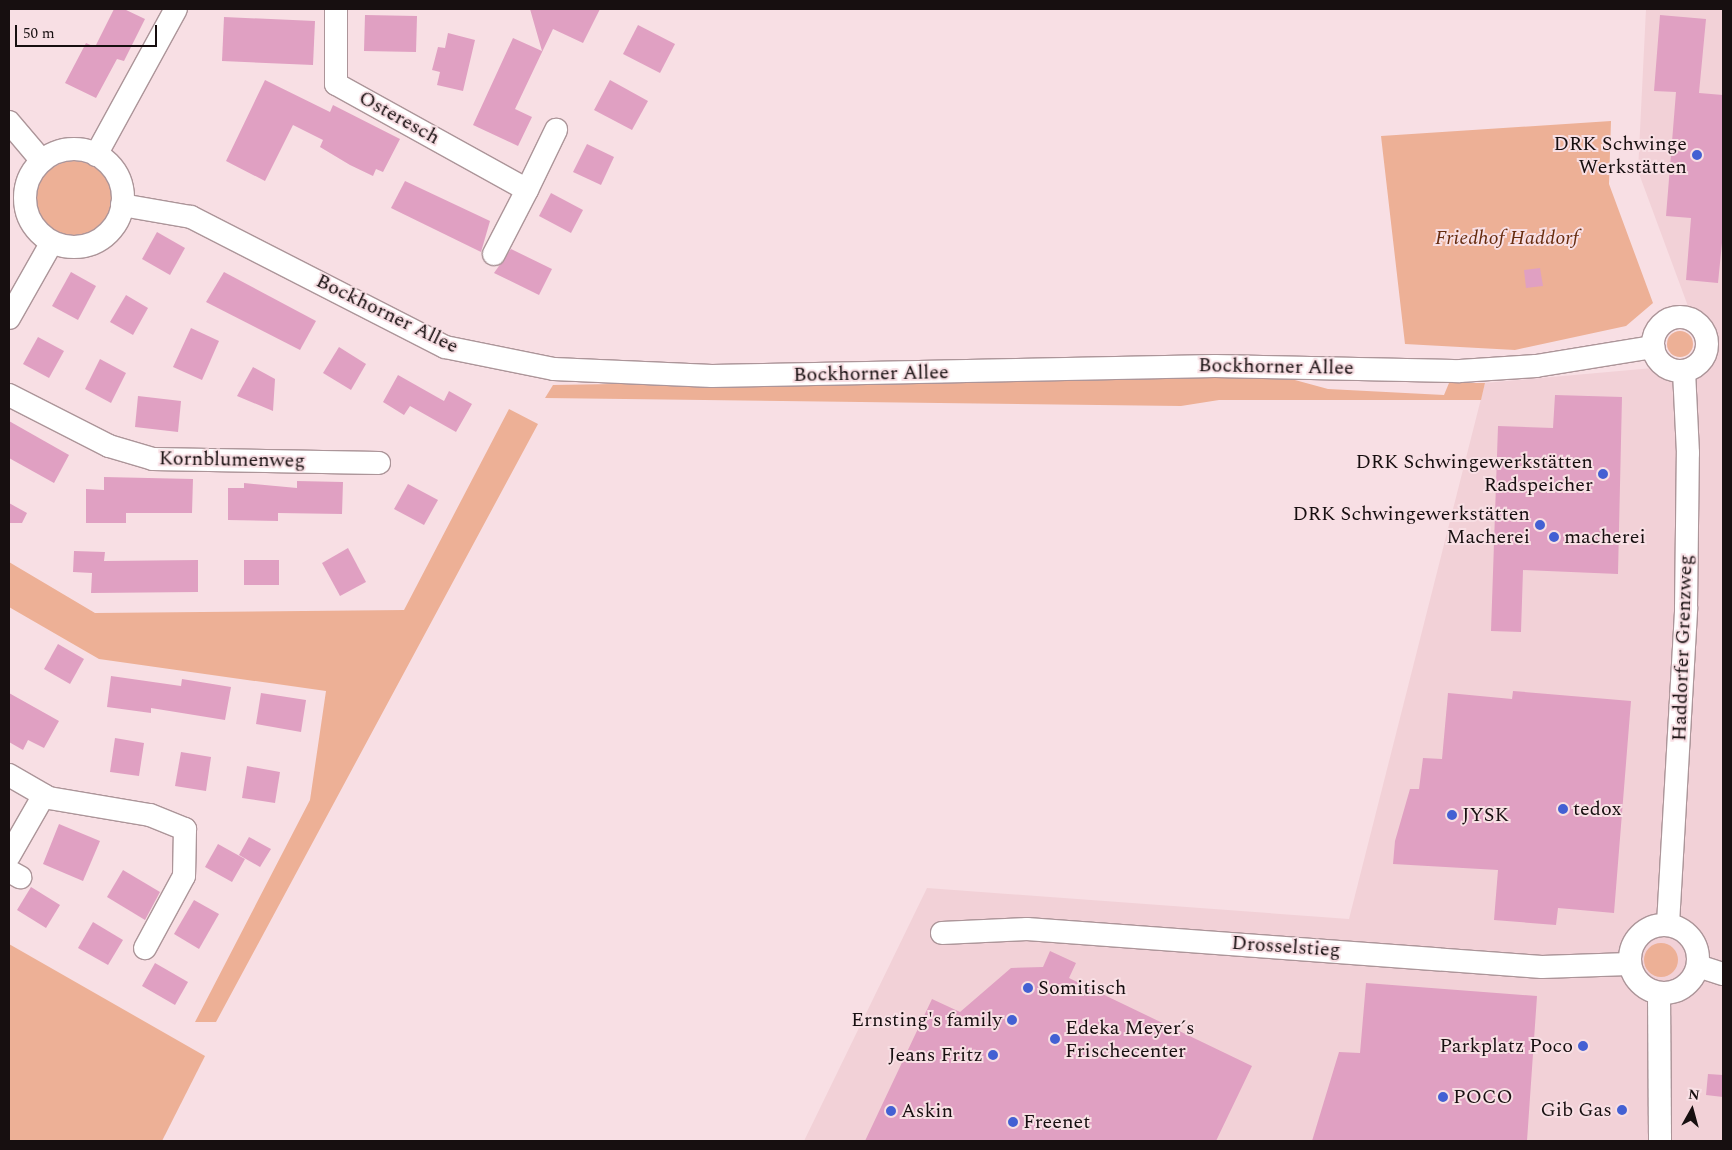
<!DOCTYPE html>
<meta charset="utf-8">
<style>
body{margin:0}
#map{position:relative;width:1732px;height:1150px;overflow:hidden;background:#f8dfe4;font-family:Spectral,serif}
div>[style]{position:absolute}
.built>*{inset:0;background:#f2d1d7}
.green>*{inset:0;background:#edb096}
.round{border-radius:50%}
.building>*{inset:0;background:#e0a0c2}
.roads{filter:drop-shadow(1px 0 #ac9599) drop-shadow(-1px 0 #ac9599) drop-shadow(0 1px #ac9599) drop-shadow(0 -1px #ac9599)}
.minor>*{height:22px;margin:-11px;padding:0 11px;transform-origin:11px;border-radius:11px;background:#fff}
.minor>.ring{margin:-11px;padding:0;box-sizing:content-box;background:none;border:22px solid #fff;border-radius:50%}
.dots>*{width:14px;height:14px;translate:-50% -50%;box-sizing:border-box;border:2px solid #f8dfe4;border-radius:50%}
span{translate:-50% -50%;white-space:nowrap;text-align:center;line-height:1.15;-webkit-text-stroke:4px #f8dfe4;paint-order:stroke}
.street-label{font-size:20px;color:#170f10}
.poi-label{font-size:20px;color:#170f10}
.right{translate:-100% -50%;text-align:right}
.left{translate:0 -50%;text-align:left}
.park-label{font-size:20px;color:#662b0e;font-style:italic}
.frame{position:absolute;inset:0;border:10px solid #170f10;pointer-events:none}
.north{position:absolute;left:1667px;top:1085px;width:50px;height:50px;-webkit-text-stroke:4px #f8dfe4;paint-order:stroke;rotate:7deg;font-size:14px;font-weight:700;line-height:20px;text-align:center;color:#170f10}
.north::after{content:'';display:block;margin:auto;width:18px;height:22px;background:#170f10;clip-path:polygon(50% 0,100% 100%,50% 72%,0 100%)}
.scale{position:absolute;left:15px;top:25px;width:142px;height:22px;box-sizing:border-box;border:2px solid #170f10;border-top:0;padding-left:6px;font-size:15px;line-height:18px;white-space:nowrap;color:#170f10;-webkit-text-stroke:4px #f8dfe4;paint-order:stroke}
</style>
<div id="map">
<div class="built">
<div style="clip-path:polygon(1646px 9px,1723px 9px,1723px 1141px,804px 1141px,927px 888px,1349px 919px,1485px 383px,1709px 363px,1638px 171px)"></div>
</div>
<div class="green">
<div style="clip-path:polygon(1611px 121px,1609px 184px,1653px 303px,1626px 326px,1515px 350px,1405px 344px,1381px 136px)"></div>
<div class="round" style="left:36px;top:161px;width:76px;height:76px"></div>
<div class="round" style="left:1667px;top:331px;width:26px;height:26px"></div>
<div style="clip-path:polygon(1269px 373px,1328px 389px,1444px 395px,1449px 383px,1485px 383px,1481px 400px,1219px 400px,1181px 406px,545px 398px,553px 385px)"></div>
<div style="clip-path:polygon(509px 409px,538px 424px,216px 1022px,195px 1022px,310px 800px,326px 691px,99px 659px,9px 607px,9px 562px,95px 613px,404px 610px)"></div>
<div class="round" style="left:1644px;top:943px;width:34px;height:34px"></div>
<div style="clip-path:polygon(9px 944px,205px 1056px,162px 1141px,9px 1141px)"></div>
</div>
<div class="building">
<div style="clip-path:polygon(114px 9px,124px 9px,145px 19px,124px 61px,117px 59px,96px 98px,65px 83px,86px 43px,95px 47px)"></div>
<div style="clip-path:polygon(530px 9px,600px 9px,583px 43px,553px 29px,515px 109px,532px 117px,518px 146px,473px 125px,513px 38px,542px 51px)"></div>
<div style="clip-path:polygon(365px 15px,417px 16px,416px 52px,364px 51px)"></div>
<div style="clip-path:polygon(1660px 15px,1706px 19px,1699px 93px,1723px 95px,1723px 233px,1718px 283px,1686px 280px,1691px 218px,1666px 216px,1676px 92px,1654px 91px)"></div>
<div style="clip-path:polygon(224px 17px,315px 21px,313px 65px,222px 61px)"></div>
<div style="clip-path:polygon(638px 25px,675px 44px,660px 73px,623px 54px)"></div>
<div style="clip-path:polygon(448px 33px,475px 40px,463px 91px,437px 85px,440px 72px,432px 70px,438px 47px,445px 48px)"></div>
<div style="clip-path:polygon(265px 80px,330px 112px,333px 105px,400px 139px,383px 172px,376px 169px,373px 176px,350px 165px,320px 147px,323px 140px,293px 125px,265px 181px,226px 161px)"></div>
<div style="clip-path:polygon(610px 80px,648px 101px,632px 130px,594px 110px)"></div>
<div style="clip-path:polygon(587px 144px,614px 157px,601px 185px,573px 172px)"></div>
<div style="clip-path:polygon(405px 181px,490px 221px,481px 252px,391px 208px)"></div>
<div style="clip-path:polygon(551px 193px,583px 210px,571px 233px,539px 216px)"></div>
<div style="clip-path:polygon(157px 232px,185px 248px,170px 275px,142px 259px)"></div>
<div style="clip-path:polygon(511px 249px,552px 269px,539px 295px,494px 273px)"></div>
<div style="clip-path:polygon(1540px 268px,1543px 286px,1526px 288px,1524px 270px)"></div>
<div style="clip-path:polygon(71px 272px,96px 286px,78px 320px,52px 306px)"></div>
<div style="clip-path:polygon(224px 272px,316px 321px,300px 350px,206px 302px)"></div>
<div style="clip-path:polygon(126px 295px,148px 308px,133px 335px,110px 322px)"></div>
<div style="clip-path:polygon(191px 328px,219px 341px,202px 380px,173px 367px)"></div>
<div style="clip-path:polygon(38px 337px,64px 351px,49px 378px,23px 364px)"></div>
<div style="clip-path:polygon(339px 347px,366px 364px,351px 390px,323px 373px)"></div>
<div style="clip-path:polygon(100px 359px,126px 373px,111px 403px,85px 389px)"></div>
<div style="clip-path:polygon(253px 367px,275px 379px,273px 411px,237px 396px)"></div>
<div style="clip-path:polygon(398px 375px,444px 401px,449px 391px,472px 404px,456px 432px,410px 406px,404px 415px,383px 402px)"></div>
<div style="clip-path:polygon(1555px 395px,1622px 397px,1618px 574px,1523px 570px,1521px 632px,1491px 631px,1498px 426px,1553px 428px)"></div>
<div style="clip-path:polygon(138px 396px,181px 401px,178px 432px,135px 427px)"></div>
<div style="clip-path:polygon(9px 421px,69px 455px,54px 483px,9px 458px)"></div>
<div style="clip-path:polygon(104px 477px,193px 479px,192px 513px,126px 513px,126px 523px,86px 523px,86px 489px,104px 490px)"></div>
<div style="clip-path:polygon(297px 481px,343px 482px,342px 514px,278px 513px,278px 521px,228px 520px,228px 488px,244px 488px,244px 483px,297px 488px)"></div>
<div style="clip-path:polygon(408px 484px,438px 500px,424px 525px,394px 509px)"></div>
<div style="clip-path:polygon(9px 503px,27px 513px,22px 523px,9px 523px)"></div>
<div style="clip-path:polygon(348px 548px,366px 582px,340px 596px,322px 563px)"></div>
<div style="clip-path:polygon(74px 551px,105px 552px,104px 561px,198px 560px,198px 592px,91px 593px,92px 573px,73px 572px)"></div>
<div style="clip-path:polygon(244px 560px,279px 560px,279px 585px,244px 585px)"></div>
<div style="clip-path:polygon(58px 644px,84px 659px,70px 684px,44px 669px)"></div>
<div style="clip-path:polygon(111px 676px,181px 686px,182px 679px,231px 687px,225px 720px,151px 708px,151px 713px,107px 707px)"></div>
<div style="clip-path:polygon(1513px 691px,1631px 701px,1614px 913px,1558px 908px,1556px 925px,1494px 920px,1498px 870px,1393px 864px,1395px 841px,1410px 789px,1419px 789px,1423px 758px,1442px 759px,1448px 693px,1512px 699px)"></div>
<div style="clip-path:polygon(9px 693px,59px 721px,44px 748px,28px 740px,23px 750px,9px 742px)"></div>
<div style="clip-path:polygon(261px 693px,306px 700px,301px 732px,256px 724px)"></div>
<div style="clip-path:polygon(115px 738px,144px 743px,139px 776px,110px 772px)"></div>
<div style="clip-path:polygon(181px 752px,211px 757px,206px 791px,175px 786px)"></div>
<div style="clip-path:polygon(247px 766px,280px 772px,275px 803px,242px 798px)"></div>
<div style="clip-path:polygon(59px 824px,100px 841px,83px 881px,43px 864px)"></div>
<div style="clip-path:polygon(249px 837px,271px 849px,260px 867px,239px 855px)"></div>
<div style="clip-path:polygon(218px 844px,245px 859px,232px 882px,205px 867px)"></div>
<div style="clip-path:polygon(123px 870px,160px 892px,145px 920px,107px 897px)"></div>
<div style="clip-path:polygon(31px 887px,60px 905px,46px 928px,17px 910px)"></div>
<div style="clip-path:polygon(194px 900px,219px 914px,199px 949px,174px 934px)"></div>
<div style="clip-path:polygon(93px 922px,123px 940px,108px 965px,78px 948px)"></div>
<div style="clip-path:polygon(1050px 951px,1076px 963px,1069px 978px,1252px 1066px,1216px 1141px,865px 1141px,932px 999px,960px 1012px,1011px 968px,1043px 967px)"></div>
<div style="clip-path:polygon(155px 963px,188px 982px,175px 1005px,142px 986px)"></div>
<div style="clip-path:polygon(1366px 983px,1537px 996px,1527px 1141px,1312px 1141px,1339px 1052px,1360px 1053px)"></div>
<div style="clip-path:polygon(1708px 1074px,1723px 1075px,1723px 1097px,1706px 1095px)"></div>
</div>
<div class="roads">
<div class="minor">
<div style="left:336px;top:9px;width:75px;rotate:90deg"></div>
<div style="left:336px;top:84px;width:218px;rotate:29deg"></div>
<div style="left:527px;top:190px;width:67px;rotate:-64.2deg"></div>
<div style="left:9px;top:122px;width:51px;rotate:49.8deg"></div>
<div class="ring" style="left:25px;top:149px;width:76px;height:76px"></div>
<div style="left:96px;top:155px;width:166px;rotate:-61.3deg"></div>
<div style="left:122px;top:205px;width:70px;rotate:9.9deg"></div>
<div style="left:191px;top:217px;width:285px;rotate:27.1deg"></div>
<div style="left:445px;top:347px;width:111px;rotate:11.4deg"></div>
<div style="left:554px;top:369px;width:158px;rotate:2.5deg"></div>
<div style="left:712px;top:376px;width:503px;rotate:-1.14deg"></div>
<div style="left:1215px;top:366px;width:245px;rotate:1.2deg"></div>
<div style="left:1460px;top:371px;width:76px;rotate:-3.8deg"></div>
<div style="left:1536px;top:366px;width:119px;rotate:-9.2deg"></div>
<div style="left:494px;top:254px;width:72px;rotate:-62.7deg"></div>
<div class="ring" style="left:1653px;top:317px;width:32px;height:32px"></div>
<div style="left:9px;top:318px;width:87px;rotate:-60.5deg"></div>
<div style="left:9px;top:395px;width:112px;rotate:27deg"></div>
<div style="left:109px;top:446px;width:46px;rotate:16.5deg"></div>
<div style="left:153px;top:459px;width:226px;rotate:1deg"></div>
<div style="left:9px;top:775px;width:46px;rotate:29.9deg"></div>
<div style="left:49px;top:798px;width:102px;rotate:9.6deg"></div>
<div style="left:150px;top:815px;width:38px;rotate:22deg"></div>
<div style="left:185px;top:829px;width:47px;rotate:91.2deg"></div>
<div style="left:184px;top:876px;width:82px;rotate:118.4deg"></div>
<div style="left:9px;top:856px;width:70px;rotate:-60.2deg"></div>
<div style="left:9px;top:871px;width:13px;rotate:29deg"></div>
<div style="left:1668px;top:924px;width:317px;rotate:-86.7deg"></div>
<div style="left:1686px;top:608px;width:155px;rotate:-89.3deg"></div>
<div style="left:1688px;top:453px;width:82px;rotate:-92.8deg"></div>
<div class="ring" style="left:1630px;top:925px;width:46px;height:46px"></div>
<div style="left:942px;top:933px;width:85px;rotate:-2.7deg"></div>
<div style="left:1027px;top:929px;width:516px;rotate:4.22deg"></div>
<div style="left:1542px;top:967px;width:87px;rotate:-2deg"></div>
<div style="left:1698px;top:966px;width:26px;rotate:18deg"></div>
<div style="left:1659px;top:993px;width:148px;rotate:89.6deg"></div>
</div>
</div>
<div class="dots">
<div style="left:1697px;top:155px;background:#4360d3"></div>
<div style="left:1603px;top:474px;background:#4360d3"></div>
<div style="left:1540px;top:525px;background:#4360d3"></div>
<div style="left:1554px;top:537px;background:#4360d3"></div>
<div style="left:1563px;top:809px;background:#4360d3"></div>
<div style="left:1452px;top:815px;background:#4360d3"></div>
<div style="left:1028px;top:988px;background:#4360d3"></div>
<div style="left:1012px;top:1020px;background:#4360d3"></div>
<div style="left:1055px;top:1039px;background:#4360d3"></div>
<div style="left:1583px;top:1046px;background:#4360d3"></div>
<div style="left:993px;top:1055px;background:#4360d3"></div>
<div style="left:1443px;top:1097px;background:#4360d3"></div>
<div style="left:1622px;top:1110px;background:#4360d3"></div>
<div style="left:891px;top:1111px;background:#4360d3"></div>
<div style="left:1013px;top:1122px;background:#4360d3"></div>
</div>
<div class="street-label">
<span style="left:399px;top:118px;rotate:29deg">Osteresch</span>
<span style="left:387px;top:314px;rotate:26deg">Bockhorner Allee</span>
<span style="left:1276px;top:367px;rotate:1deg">Bockhorner Allee</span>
<span style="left:871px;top:374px;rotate:-1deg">Bockhorner Allee</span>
<span style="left:232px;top:460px;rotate:1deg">Kornblumenweg</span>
<span style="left:1683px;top:648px;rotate:-88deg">Haddorfer Grenzweg</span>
<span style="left:1286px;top:947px;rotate:4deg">Drosselstieg</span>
</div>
<div class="poi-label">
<span class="right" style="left:1687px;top:156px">DRK Schwinge<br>Werkstätten</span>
<span class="right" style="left:1593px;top:474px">DRK Schwingewerkstätten<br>Radspeicher</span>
<span class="right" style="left:1530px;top:526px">DRK Schwingewerkstätten<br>Macherei</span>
<span class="left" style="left:1564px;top:537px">macherei</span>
<span class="left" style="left:1573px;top:809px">tedox</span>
<span class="left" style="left:1462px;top:815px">JYSK</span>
<span class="left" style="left:1038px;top:988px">Somitisch</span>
<span class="right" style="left:1002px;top:1020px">Ernsting's family</span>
<span class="left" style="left:1065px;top:1040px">Edeka Meyer´s<br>Frischecenter</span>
<span class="right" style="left:1573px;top:1046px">Parkplatz Poco</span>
<span class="right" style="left:983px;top:1055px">Jeans Fritz</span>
<span class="left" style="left:1453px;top:1097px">POCO</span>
<span class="right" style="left:1612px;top:1110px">Gib Gas</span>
<span class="left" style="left:901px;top:1111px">Askin</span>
<span class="left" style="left:1023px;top:1122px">Freenet</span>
</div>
<div class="park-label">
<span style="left:1507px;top:238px">Friedhof Haddorf</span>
</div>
<div class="frame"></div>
<div class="north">N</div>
<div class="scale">50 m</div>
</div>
